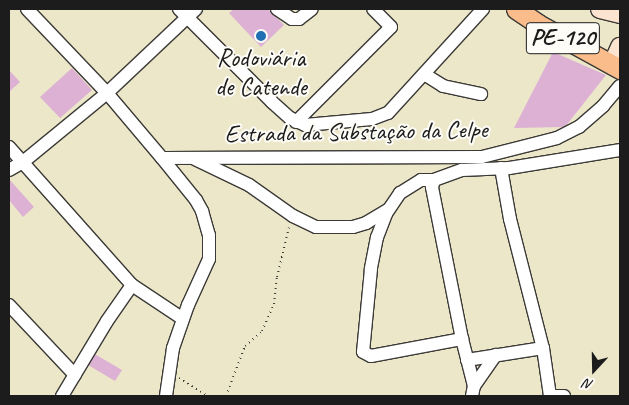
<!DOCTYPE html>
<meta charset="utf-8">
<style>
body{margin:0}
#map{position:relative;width:629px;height:405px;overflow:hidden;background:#ede7ca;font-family:Caveat,sans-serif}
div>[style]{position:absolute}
.building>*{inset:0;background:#dcb1d4}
.path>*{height:2px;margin-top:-1px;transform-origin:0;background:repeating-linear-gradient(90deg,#3b3a36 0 1px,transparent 0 5px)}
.roads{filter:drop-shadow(1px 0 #3b3a36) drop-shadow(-1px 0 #3b3a36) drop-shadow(0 1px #3b3a36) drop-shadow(0 -1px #3b3a36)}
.street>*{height:12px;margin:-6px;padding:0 6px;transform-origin:6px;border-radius:6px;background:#fff}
.secondary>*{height:18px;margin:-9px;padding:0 9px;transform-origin:9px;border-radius:9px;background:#fde4d0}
.primary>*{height:19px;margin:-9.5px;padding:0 9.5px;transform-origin:9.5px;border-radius:9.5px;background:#f9bc8a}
.dots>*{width:14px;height:14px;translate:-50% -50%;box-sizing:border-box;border:2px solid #fdfcf7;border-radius:50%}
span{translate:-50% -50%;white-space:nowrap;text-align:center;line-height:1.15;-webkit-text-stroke:4px #fdfcf7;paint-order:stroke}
.shield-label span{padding:1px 4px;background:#fdfcf7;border:1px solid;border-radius:4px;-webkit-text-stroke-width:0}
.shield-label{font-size:24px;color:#1c1c1c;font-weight:700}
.poi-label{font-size:25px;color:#1c1c1c}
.street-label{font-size:25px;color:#1c1c1c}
.frame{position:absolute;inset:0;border:10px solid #1c1c1c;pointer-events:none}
.north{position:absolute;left:569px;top:345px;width:50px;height:50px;-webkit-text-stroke:4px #fdfcf7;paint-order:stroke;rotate:201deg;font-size:14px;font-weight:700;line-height:20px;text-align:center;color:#1c1c1c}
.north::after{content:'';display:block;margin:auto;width:18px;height:22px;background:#1c1c1c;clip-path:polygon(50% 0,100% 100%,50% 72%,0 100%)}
</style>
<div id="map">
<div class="building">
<div style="clip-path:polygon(234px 9px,268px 9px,284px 25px,261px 47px,229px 13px)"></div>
<div style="clip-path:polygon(553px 52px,606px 75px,565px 127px,514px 128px)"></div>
<div style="clip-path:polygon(72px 68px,92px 90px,60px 118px,40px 97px)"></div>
<div style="clip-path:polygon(9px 70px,20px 82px,9px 92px)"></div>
<div style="clip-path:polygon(9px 179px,34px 207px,23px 217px,9px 200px)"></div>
<div style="clip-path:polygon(93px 353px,122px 370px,115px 381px,88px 365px)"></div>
</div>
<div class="path">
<div style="left:179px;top:378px;width:34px;rotate:32deg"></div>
<div style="left:226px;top:396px;width:53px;rotate:-69.2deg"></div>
<div style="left:245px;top:346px;width:23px;rotate:-41deg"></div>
<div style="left:262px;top:331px;width:30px;rotate:-66deg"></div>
<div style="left:274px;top:304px;width:27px;rotate:-84deg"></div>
<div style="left:277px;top:277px;width:51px;rotate:-76.5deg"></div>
</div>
<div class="roads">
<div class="street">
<div style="left:27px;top:9px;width:116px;rotate:46.4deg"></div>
<div style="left:107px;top:93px;width:85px;rotate:49.8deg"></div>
<div style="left:162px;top:158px;width:54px;rotate:51deg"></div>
<div style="left:196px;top:200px;width:13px;rotate:61deg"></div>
<div style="left:202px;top:211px;width:25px;rotate:74deg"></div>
<div style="left:209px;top:235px;width:24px;rotate:90deg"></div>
<div style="left:209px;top:259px;width:51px;rotate:114.5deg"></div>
<div style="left:188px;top:305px;width:46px;rotate:109.2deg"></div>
<div style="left:173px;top:348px;width:49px;rotate:98.3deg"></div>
<div style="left:179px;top:9px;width:132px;rotate:45deg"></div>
<div style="left:272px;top:102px;width:24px;rotate:42deg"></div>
<div style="left:290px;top:118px;width:17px;rotate:25deg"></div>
<div style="left:305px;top:125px;width:67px;rotate:-5.1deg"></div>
<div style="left:372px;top:119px;width:17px;rotate:-21deg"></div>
<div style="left:388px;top:113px;width:141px;rotate:-47.6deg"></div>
<div style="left:277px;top:9px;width:18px;rotate:34deg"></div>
<div style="left:292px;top:19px;width:7px"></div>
<div style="left:299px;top:19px;width:16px;rotate:-38deg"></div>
<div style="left:424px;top:74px;width:22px;rotate:32deg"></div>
<div style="left:443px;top:86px;width:39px;rotate:12deg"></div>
<div style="left:296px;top:122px;width:134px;rotate:-45deg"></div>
<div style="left:391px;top:27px;width:25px;rotate:-135deg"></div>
<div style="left:9px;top:147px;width:185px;rotate:48.3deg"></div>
<div style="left:132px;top:285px;width:61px;rotate:33.7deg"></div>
<div style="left:162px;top:158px;width:320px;rotate:-0.2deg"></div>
<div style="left:482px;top:157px;width:77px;rotate:-14.2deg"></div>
<div style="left:557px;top:138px;width:25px;rotate:-27deg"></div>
<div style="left:579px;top:127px;width:32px;rotate:-41deg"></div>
<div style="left:603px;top:106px;width:26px;rotate:-50deg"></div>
<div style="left:195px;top:159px;width:60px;rotate:25.7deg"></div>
<div style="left:249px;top:185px;width:54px;rotate:35.2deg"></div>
<div style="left:293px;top:216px;width:25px;rotate:26deg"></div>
<div style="left:316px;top:227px;width:37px"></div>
<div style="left:353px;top:227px;width:14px;rotate:-17deg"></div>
<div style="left:366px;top:223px;width:26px;rotate:-31deg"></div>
<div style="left:501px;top:168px;width:52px;rotate:80deg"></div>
<div style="left:510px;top:219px;width:133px;rotate:75.7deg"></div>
<div style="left:543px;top:348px;width:49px;rotate:81.7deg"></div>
<div style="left:9px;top:170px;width:16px;rotate:-30deg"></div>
<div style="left:23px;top:162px;width:109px;rotate:-39.4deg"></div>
<div style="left:107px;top:93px;width:122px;rotate:-43.3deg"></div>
<div style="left:434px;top:180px;width:13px;rotate:180deg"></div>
<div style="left:421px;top:180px;width:25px;rotate:148deg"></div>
<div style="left:400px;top:193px;width:25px;rotate:124deg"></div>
<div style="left:386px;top:214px;width:25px;rotate:111deg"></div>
<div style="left:377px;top:237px;width:33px;rotate:101deg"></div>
<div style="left:371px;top:269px;width:83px;rotate:95.5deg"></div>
<div style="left:363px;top:352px;width:9px;rotate:27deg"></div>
<div style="left:371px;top:356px;width:93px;rotate:-10.6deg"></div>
<div style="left:9px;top:305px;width:96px;rotate:46.7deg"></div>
<div style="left:467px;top:360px;width:77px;rotate:-9deg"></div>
<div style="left:474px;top:386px;width:38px;rotate:-55deg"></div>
<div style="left:62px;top:396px;width:87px;rotate:-59deg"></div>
<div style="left:107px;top:321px;width:44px;rotate:-55.2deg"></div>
<div style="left:472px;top:396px;width:10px;rotate:-79deg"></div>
<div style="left:474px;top:386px;width:49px;rotate:-104.3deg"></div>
<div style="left:462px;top:339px;width:155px;rotate:-101.2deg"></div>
<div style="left:432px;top:187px;width:7px;rotate:-74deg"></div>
<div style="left:434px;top:180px;width:30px;rotate:-20deg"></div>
<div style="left:462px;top:170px;width:47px;rotate:-2.4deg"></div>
<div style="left:509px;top:168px;width:112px;rotate:-9.2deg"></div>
<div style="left:550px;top:396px;width:14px"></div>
</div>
<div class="secondary">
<div style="left:600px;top:9px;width:21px;rotate:14deg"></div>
<div style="left:612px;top:65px;width:20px;rotate:-66deg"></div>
</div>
<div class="primary">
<div style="left:516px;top:9px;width:27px;rotate:34deg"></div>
<div style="left:538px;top:24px;width:94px;rotate:28.8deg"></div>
</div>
</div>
<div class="dots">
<div style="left:261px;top:36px;background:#1f6fb2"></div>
</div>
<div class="shield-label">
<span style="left:563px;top:38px">PE-120</span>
</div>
<div class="poi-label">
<span style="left:261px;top:73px">Rodoviária<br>de Catende</span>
</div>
<div class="street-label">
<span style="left:356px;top:132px;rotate:-1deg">Estrada da Substação da Celpe</span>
</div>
<div class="frame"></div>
<div class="north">N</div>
</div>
